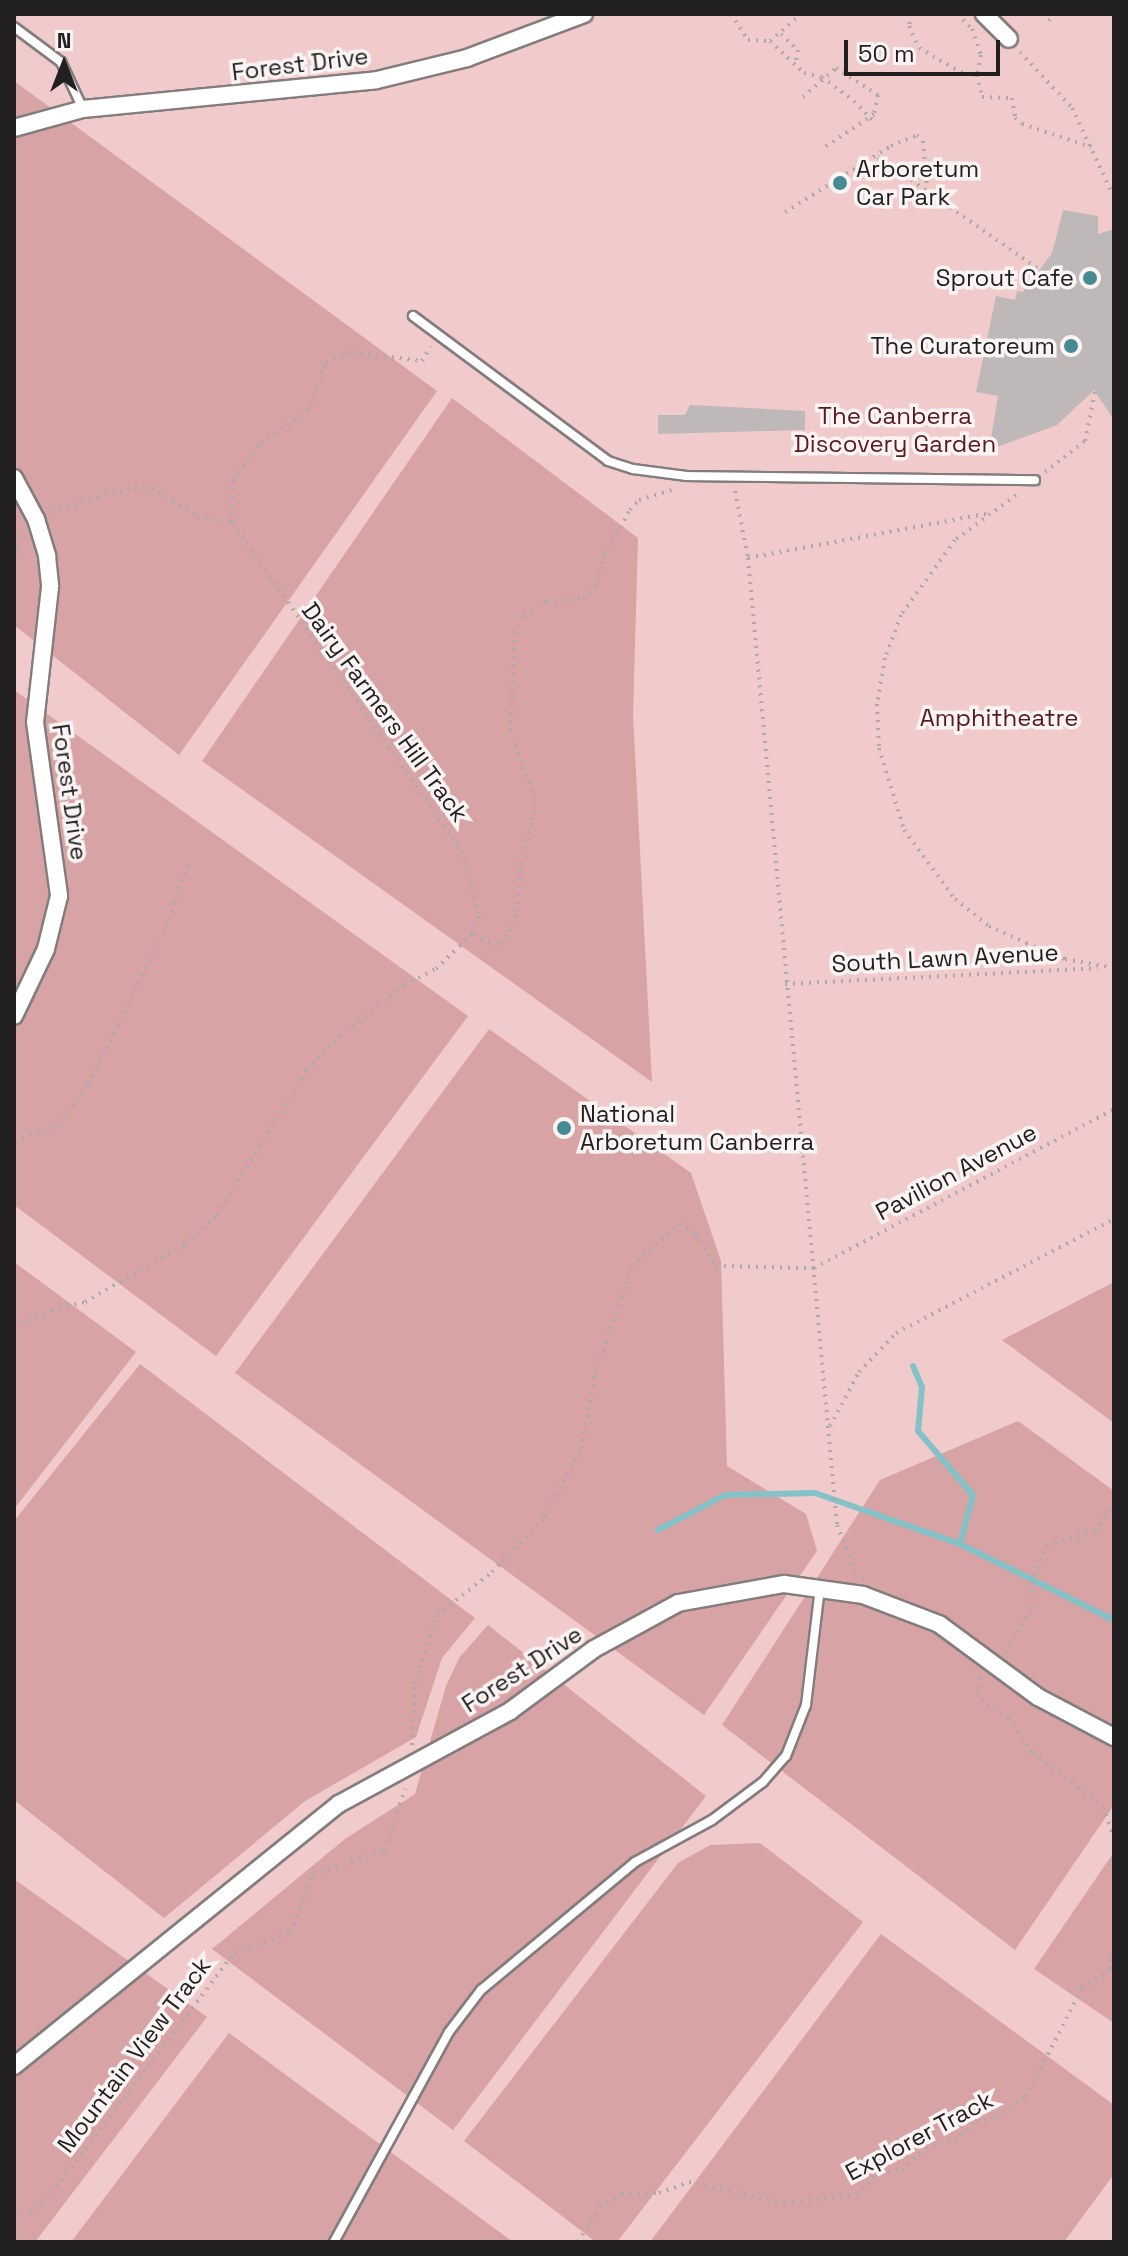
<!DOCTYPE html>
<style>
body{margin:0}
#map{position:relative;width:1128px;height:2256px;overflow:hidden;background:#fbf4f4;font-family:"Space Grotesk",sans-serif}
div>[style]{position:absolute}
.green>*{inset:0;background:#f1cacb}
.forest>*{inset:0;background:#d8a3a4}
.stream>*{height:6px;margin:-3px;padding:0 3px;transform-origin:3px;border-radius:3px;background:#84c2c7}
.building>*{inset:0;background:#beb8b8}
.path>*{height:4px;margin-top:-2px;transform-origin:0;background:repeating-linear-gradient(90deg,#afaaaa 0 2px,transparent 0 8px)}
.roads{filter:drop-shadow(2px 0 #837d7d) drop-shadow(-2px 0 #837d7d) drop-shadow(0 2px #837d7d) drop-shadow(0 -2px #837d7d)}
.lane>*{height:8px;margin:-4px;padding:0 4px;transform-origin:4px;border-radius:4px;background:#fff}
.street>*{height:16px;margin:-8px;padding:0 8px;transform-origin:8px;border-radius:8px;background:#fff}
.dots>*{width:22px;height:22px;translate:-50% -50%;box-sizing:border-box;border:4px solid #fbf4f4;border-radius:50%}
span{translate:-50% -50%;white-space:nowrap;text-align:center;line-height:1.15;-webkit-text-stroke:7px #fbf4f4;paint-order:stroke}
.street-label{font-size:24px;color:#211f1f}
.poi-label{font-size:24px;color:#211f1f}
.left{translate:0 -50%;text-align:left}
.right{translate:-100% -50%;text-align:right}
.park-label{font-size:24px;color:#591921}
.frame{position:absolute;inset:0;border:16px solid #211f1f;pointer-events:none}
.north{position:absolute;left:24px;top:24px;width:80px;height:80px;-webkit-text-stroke:6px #fbf4f4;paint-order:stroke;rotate:0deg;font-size:22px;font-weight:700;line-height:32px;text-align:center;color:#211f1f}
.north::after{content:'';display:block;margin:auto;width:28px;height:36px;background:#211f1f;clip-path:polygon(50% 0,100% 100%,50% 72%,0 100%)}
.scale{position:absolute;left:844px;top:40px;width:156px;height:36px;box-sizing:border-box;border:4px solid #211f1f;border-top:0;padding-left:10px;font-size:24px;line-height:28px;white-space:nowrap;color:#211f1f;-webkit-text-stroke:6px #fbf4f4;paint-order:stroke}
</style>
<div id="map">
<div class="green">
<div style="clip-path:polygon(14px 14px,1114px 14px,1114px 2242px,14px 2242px)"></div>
</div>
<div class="forest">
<div style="clip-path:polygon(14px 81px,437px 391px,179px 755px,14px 625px)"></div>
<div style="clip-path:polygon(452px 398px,638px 538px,633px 715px,652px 1082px,202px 761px)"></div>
<div style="clip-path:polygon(14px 690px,468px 1016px,216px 1356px,14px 1205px)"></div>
<div style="clip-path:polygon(489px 1029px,691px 1173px,721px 1261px,727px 1466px,806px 1514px,817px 1551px,704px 1715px,235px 1373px)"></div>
<div style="clip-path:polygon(14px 1262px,136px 1352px,14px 1509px)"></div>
<div style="clip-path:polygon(1114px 1282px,1114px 1423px,1002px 1340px)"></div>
<div style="clip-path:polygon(140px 1364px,475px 1618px,442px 1658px,416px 1737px,305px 1801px,164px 1918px,14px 1800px,14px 1521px)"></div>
<div style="clip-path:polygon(1018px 1421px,1114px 1491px,1114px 1805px,1015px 1950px,722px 1725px,880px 1480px)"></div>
<div style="clip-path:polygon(488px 1625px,706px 1796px,453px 2130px,212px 1949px,345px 1839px,415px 1794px,446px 1686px,459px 1658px)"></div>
<div style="clip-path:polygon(760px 1843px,863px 1922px,617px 2242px,596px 2242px,464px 2141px,678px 1863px,710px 1845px)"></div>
<div style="clip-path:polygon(1114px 1852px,1114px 2023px,1034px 1969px)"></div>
<div style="clip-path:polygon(14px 1879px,207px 2017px,35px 2242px,14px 2242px)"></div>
<div style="clip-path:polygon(881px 1934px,1114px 2105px,1114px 2174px,1064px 2242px,650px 2242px)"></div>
<div style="clip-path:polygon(229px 2033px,513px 2242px,71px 2242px)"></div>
</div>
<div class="stream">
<div style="left:913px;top:1366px;width:23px;rotate:67deg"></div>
<div style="left:922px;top:1387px;width:44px;rotate:95.2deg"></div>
<div style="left:918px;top:1431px;width:84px;rotate:49.3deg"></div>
<div style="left:973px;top:1495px;width:51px;rotate:104.9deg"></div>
<div style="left:658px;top:1530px;width:76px;rotate:-27.6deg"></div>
<div style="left:725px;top:1495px;width:90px;rotate:-1.3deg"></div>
<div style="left:815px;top:1493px;width:154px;rotate:19.4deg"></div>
<div style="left:960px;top:1544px;width:172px;rotate:26.3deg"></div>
</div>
<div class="building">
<div style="clip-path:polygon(1063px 210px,1098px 216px,1098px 234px,1114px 229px,1114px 420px,1094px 390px,1057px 425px,989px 450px,998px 396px,976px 392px,996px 296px,1015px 300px,1017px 291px,1023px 292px,1052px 253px)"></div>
<div style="clip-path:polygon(690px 405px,805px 411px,805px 430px,658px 434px,658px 415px,685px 415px)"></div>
</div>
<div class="path">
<div style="left:731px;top:14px;width:31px;rotate:57deg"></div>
<div style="left:748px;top:40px;width:22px;rotate:3deg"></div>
<div style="left:770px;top:41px;width:47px;rotate:43.3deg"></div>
<div style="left:804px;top:73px;width:18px;rotate:13deg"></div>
<div style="left:822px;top:77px;width:40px;rotate:37deg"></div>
<div style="left:854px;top:101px;width:28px;rotate:46deg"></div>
<div style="left:911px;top:14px;width:12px;rotate:99deg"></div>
<div style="left:909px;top:26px;width:24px;rotate:66deg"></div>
<div style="left:919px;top:48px;width:52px;rotate:30deg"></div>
<div style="left:964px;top:74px;width:13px;rotate:4deg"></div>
<div style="left:977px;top:75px;width:23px;rotate:77deg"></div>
<div style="left:982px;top:97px;width:30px;rotate:2deg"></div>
<div style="left:1012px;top:98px;width:20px;rotate:81deg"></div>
<div style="left:1015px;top:118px;width:9px;rotate:41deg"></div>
<div style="left:1022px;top:124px;width:73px;rotate:18.4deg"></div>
<div style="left:957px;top:14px;width:21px;rotate:45deg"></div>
<div style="left:972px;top:29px;width:28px;rotate:71deg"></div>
<div style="left:981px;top:55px;width:20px;rotate:101deg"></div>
<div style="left:1046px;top:14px;width:8px;rotate:67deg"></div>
<div style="left:1049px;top:21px;width:8px;rotate:-60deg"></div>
<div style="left:1105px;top:14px;width:3px"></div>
<div style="left:781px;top:34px;width:23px;rotate:43deg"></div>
<div style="left:798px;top:50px;width:16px;rotate:101deg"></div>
<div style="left:770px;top:41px;width:37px;rotate:-41deg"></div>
<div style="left:1020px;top:52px;width:76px;rotate:47.1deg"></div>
<div style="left:1072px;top:108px;width:98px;rotate:64.7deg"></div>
<div style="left:803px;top:97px;width:44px;rotate:-41.3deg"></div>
<div style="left:836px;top:68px;width:50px;rotate:32.7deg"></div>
<div style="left:878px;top:95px;width:19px;rotate:102deg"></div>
<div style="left:874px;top:114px;width:59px;rotate:146deg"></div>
<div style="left:878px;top:157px;width:198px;rotate:34.9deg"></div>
<div style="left:785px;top:212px;width:125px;rotate:-31.9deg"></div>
<div style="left:891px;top:146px;width:28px;rotate:-23deg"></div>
<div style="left:917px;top:135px;width:8px;rotate:45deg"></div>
<div style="left:923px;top:141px;width:46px;rotate:85deg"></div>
<div style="left:1045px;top:472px;width:51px;rotate:-37.8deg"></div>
<div style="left:1085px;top:441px;width:50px;rotate:-78.5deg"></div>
<div style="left:735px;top:491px;width:68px;rotate:79deg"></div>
<div style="left:748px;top:558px;width:971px;rotate:84.74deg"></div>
<div style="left:837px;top:1525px;width:56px;rotate:69deg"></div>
<div style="left:1016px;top:495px;width:76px;rotate:143.6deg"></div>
<div style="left:955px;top:540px;width:92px;rotate:125.8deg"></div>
<div style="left:901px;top:615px;width:46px;rotate:110.4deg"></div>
<div style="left:885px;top:658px;width:47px;rotate:99.9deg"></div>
<div style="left:877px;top:704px;width:44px;rotate:87.4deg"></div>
<div style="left:879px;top:748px;width:86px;rotate:73deg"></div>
<div style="left:904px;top:830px;width:86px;rotate:53.5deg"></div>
<div style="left:955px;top:899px;width:43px;rotate:38.5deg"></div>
<div style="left:989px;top:926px;width:41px;rotate:24.7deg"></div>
<div style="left:1026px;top:943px;width:42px;rotate:22.3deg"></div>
<div style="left:1065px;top:959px;width:50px;rotate:10.4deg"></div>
<div style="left:51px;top:512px;width:88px;rotate:-16.6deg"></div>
<div style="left:135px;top:487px;width:17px;rotate:3deg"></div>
<div style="left:152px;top:488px;width:53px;rotate:31.9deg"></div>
<div style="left:197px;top:516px;width:36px;rotate:10deg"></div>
<div style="left:748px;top:558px;width:247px;rotate:-10.5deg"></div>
<div style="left:14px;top:563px;width:33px;rotate:-78deg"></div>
<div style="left:474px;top:934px;width:17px;rotate:33deg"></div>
<div style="left:488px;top:943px;width:14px;rotate:4deg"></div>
<div style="left:502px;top:944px;width:15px;rotate:-62deg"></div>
<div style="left:509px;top:931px;width:21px;rotate:-67deg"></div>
<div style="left:517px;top:912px;width:48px;rotate:-85.2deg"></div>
<div style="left:521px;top:864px;width:46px;rotate:-74.7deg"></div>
<div style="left:533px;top:820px;width:21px;rotate:-85deg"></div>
<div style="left:535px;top:799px;width:73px;rotate:-109.9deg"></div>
<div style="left:510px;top:730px;width:97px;rotate:-87deg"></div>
<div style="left:515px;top:633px;width:20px;rotate:-63deg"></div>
<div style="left:524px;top:615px;width:26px;rotate:-31deg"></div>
<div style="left:546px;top:602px;width:37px;rotate:-6deg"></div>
<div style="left:583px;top:598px;width:16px;rotate:-43deg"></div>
<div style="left:595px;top:587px;width:33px;rotate:-74deg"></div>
<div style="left:604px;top:555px;width:52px;rotate:-60deg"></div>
<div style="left:630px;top:510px;width:13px;rotate:-48deg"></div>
<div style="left:639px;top:500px;width:37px;rotate:-17deg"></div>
<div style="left:785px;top:984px;width:313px;rotate:-2.9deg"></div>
<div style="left:14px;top:1139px;width:46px;rotate:-16.5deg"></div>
<div style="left:58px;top:1126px;width:52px;rotate:-53.6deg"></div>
<div style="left:89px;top:1084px;width:175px;rotate:-63.9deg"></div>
<div style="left:166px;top:927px;width:69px;rotate:-70.5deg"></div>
<div style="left:14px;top:1328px;width:41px;rotate:-25.9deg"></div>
<div style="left:51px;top:1310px;width:35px;rotate:-13deg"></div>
<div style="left:85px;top:1302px;width:115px;rotate:-29.7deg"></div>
<div style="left:185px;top:1245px;width:44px;rotate:-43.2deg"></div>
<div style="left:217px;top:1215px;width:171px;rotate:-58.2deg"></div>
<div style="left:307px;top:1070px;width:31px;rotate:-48deg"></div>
<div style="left:328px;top:1047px;width:98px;rotate:-39.2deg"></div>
<div style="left:404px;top:985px;width:36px;rotate:-27deg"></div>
<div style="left:436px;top:969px;width:52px;rotate:-44.2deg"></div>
<div style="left:473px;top:933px;width:20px;rotate:-72deg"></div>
<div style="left:479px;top:914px;width:63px;rotate:-104.7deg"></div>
<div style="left:463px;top:853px;width:404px;rotate:-124.9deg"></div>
<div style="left:232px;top:522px;width:43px;rotate:-88.7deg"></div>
<div style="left:233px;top:479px;width:46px;rotate:-52.1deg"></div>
<div style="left:261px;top:443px;width:57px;rotate:-34.2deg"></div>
<div style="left:308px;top:411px;width:52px;rotate:-69.8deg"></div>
<div style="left:326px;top:362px;width:28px;rotate:-21deg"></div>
<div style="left:352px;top:352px;width:71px;rotate:7.3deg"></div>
<div style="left:422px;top:361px;width:17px;rotate:-59deg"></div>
<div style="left:830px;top:1426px;width:61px;rotate:-61.8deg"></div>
<div style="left:859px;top:1372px;width:54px;rotate:-46.5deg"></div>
<div style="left:896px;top:1333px;width:246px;rotate:-27.6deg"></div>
<div style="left:1006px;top:1653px;width:53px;rotate:-60.5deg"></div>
<div style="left:1032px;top:1607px;width:24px;rotate:-92deg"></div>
<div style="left:1031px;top:1583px;width:41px;rotate:-67.2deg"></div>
<div style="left:1047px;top:1545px;width:50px;rotate:-16.3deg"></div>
<div style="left:1095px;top:1531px;width:33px;rotate:-55deg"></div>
<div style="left:981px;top:1678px;width:16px;rotate:105deg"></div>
<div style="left:977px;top:1693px;width:16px;rotate:50deg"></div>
<div style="left:987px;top:1705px;width:25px;rotate:32deg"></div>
<div style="left:1008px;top:1718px;width:43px;rotate:54.5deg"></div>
<div style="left:1033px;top:1753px;width:88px;rotate:37.6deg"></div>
<div style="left:1103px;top:1807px;width:33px;rotate:70deg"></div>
<div style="left:412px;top:1745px;width:62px;rotate:-87.2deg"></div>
<div style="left:415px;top:1683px;width:71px;rotate:-72.1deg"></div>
<div style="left:437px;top:1615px;width:70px;rotate:-38deg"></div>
<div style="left:492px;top:1572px;width:76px;rotate:-46.1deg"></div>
<div style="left:545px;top:1517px;width:77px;rotate:-62.1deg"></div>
<div style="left:581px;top:1449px;width:76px;rotate:-79.4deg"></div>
<div style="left:595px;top:1374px;width:113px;rotate:-70.9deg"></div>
<div style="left:632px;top:1267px;width:64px;rotate:-42.5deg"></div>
<div style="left:679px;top:1224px;width:20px;rotate:30deg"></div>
<div style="left:696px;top:1234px;width:38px;rotate:58deg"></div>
<div style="left:716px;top:1266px;width:98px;rotate:1.2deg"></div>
<div style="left:814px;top:1268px;width:340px;rotate:-27.9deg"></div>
<div style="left:14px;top:2219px;width:31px;rotate:-25deg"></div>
<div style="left:42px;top:2206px;width:318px;rotate:-52.8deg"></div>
<div style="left:234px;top:1953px;width:61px;rotate:-20.2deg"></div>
<div style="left:291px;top:1932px;width:61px;rotate:-68.9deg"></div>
<div style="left:313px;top:1875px;width:75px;rotate:-19.4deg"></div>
<div style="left:384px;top:1850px;width:65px;rotate:-71deg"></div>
<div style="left:578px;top:2242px;width:41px;rotate:-57.8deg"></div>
<div style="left:600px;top:2207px;width:26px;rotate:-31deg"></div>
<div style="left:622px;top:2194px;width:37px;rotate:-2deg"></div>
<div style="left:659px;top:2193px;width:32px;rotate:-20deg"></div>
<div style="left:689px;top:2182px;width:97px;rotate:12.5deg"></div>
<div style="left:784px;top:2203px;width:73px;rotate:-6.3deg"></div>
<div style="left:857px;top:2195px;width:32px;rotate:-44deg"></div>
<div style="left:880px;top:2173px;width:22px;rotate:-8deg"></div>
<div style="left:902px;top:2170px;width:32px;rotate:-44deg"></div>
<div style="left:925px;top:2148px;width:31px;rotate:-15deg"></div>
<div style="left:955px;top:2140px;width:28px;rotate:-41deg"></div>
<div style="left:976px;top:2122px;width:21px;rotate:-14deg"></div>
<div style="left:996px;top:2117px;width:36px;rotate:-34deg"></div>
<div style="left:1026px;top:2097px;width:123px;rotate:-62.8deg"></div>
<div style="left:1082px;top:1988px;width:34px;rotate:-34deg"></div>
<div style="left:1110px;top:1969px;width:25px;rotate:-81deg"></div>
</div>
<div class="roads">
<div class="lane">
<div style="left:14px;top:27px;width:59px;rotate:36.7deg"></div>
<div style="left:61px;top:62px;width:52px;rotate:64.9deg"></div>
<div style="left:413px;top:316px;width:243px;rotate:36.6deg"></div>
<div style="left:608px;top:461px;width:26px;rotate:18deg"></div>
<div style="left:633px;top:469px;width:54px;rotate:7.4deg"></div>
<div style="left:687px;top:476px;width:348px;rotate:0.7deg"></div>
<div style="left:334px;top:2242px;width:239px;rotate:-61.3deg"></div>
<div style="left:449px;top:2032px;width:53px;rotate:-52.7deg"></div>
<div style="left:481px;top:1990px;width:200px;rotate:-39.7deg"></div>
<div style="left:635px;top:1862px;width:88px;rotate:-28.6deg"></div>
<div style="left:712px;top:1820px;width:64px;rotate:-36.7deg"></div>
<div style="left:763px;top:1782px;width:35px;rotate:-49deg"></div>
<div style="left:786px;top:1756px;width:55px;rotate:-68.6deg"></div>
<div style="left:806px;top:1705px;width:118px;rotate:-83.2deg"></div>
</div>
<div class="street">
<div style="left:984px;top:14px;width:35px;rotate:45deg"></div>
<div style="left:14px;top:128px;width:72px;rotate:-15.4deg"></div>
<div style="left:83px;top:109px;width:295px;rotate:-5.6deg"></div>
<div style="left:377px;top:80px;width:93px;rotate:-13.7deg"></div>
<div style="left:467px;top:58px;width:125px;rotate:-20.6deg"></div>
<div style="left:14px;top:478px;width:47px;rotate:61.8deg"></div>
<div style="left:36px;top:519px;width:39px;rotate:73deg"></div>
<div style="left:47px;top:556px;width:31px;rotate:84deg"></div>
<div style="left:50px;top:587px;width:136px;rotate:96.3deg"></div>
<div style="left:35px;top:722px;width:176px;rotate:82.1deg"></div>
<div style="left:59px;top:896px;width:55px;rotate:103.8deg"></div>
<div style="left:46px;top:949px;width:74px;rotate:115.5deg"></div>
<div style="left:14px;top:2066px;width:417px;rotate:-38.9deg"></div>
<div style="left:339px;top:1804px;width:195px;rotate:-28.5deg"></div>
<div style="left:510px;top:1711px;width:104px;rotate:-36.4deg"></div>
<div style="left:594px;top:1649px;width:96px;rotate:-28.7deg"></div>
<div style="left:678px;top:1603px;width:108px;rotate:-10.2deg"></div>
<div style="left:784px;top:1584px;width:80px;rotate:7.9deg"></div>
<div style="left:863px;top:1595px;width:81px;rotate:20.9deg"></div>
<div style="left:939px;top:1624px;width:123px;rotate:36.4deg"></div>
<div style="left:1038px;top:1697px;width:86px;rotate:27.8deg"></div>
</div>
</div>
<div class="dots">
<div style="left:840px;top:183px;background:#458c92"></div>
<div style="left:1090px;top:278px;background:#458c92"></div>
<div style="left:1071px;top:346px;background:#458c92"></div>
<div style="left:564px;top:1128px;background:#458c92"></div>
</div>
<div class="street-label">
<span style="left:300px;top:64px;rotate:-7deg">Forest Drive</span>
<span style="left:385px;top:712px;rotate:54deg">Dairy Farmers Hill Track</span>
<span style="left:70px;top:792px;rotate:82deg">Forest Drive</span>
<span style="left:945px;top:958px;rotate:-3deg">South Lawn Avenue</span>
<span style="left:956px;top:1172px;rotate:-28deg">Pavilion Avenue</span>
<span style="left:522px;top:1669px;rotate:-33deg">Forest Drive</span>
<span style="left:134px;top:2055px;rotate:-53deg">Mountain View Track</span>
<span style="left:919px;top:2136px;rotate:-28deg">Explorer Track</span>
</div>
<div class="poi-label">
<span class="left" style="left:856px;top:183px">Arboretum<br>Car Park</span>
<span class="right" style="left:1074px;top:278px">Sprout Cafe</span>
<span class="right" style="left:1055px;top:346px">The Curatoreum</span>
<span class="left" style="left:580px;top:1128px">National<br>Arboretum Canberra</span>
</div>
<div class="park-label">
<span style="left:895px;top:430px">The Canberra<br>Discovery Garden</span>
<span style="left:999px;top:718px">Amphitheatre</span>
</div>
<div class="frame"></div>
<div class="north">N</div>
<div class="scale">50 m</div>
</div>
